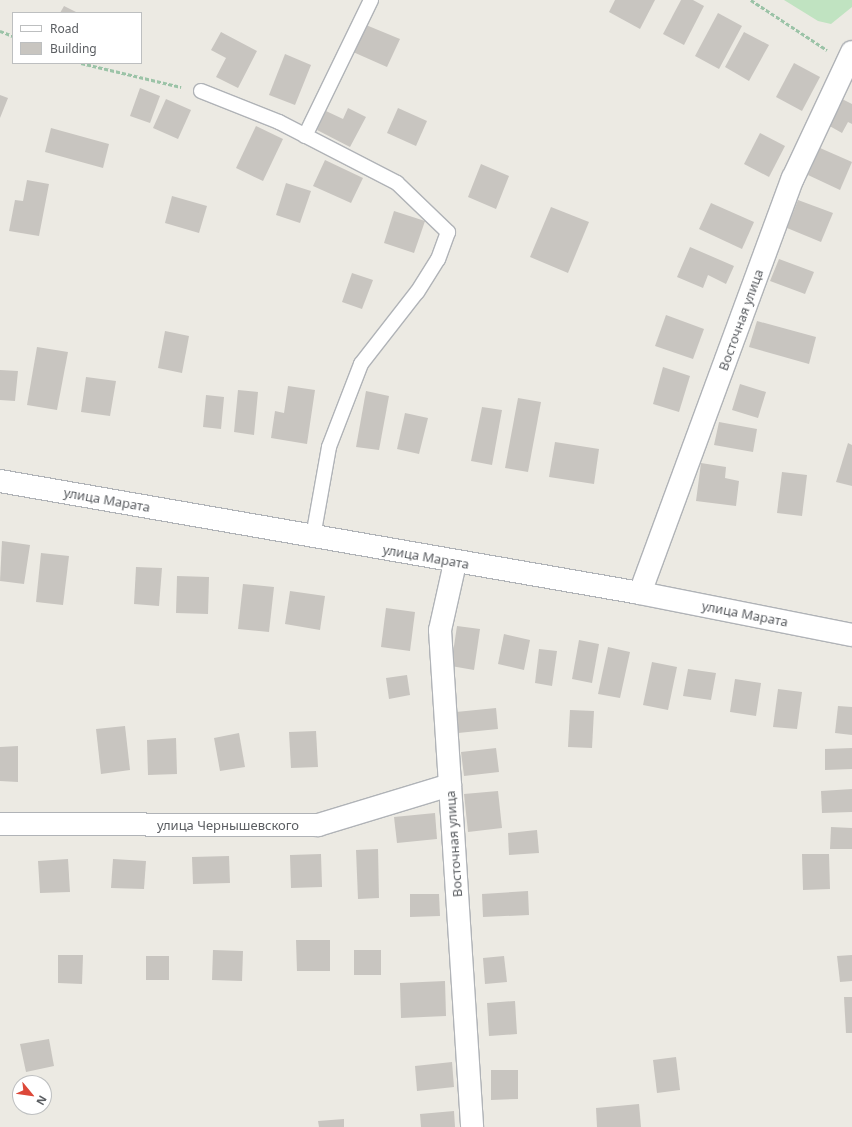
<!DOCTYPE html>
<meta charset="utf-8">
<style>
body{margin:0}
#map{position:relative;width:852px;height:1127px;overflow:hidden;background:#eceae3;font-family:"Noto Sans",sans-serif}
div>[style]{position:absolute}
.green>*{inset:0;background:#c0e3c1}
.building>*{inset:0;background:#c8c5c0}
.path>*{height:2.5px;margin-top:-1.25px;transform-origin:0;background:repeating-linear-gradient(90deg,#9bc3a7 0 4px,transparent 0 6px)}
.roads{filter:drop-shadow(1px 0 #b0b3b7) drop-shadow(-1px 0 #b0b3b7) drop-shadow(0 1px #b0b3b7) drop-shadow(0 -1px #b0b3b7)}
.lane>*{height:14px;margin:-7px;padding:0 7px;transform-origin:7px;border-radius:7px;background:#fff}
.street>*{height:22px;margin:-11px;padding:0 11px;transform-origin:11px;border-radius:11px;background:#fff}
span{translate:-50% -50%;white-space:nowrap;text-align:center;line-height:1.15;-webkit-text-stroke:3px #fff;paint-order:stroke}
.street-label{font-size:13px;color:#5b5e62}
.legend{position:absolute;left:12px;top:12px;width:130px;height:52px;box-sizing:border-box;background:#fff;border:1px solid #bdbfc0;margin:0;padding:5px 7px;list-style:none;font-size:12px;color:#5b5e62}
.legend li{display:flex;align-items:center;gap:8px;height:20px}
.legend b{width:20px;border:1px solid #bdbfc0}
.north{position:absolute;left:12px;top:1075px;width:40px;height:40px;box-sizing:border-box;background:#fff;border:1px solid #bdbfc0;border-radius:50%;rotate:119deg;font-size:11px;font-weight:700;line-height:16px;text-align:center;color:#5b5e62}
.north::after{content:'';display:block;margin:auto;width:14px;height:18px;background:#dc4839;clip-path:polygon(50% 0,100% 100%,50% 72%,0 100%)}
</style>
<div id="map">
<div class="green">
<div style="clip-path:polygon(784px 0,852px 0,852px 7px,831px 24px,818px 21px)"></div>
</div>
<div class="building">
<div style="clip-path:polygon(615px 0,655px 0,640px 29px,609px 12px)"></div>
<div style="clip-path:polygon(681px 0,693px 0,704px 6px,684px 45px,663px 34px)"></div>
<div style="clip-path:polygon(64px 6px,78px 13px,60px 13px)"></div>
<div style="clip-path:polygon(718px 13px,742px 26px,719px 69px,695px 56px)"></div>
<div style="clip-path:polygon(366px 25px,400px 39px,387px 67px,353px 52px)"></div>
<div style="clip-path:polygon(221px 32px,257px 51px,238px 88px,216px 77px,226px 58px,211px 50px)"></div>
<div style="clip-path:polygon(744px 32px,769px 45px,749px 81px,725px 67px)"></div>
<div style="clip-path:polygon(285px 54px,311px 65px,295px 105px,269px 95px)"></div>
<div style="clip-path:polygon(794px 63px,820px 77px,802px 111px,776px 97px)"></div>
<div style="clip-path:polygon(140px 88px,160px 96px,150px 123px,130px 116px)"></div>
<div style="clip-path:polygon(0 95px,8px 98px,0 118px)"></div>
<div style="clip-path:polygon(840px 98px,852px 104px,852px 124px,848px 122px,842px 133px,826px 124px)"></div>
<div style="clip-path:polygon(166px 99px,191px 110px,178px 139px,153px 128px)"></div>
<div style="clip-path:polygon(348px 108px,366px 117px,350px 147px,317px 130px,326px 111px,343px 119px)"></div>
<div style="clip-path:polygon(398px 108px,427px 121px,416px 146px,387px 133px)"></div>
<div style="clip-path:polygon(256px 126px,283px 139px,263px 181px,236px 168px)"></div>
<div style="clip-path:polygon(51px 128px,109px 144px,103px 168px,45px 152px)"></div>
<div style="clip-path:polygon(760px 133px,785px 146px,769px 177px,744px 164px)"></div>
<div style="clip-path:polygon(820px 148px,852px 162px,840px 190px,808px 175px)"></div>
<div style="clip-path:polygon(325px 160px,363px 178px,351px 203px,313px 186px)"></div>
<div style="clip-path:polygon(481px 164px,509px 176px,496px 209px,468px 197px)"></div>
<div style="clip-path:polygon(27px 180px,49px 184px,39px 236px,9px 231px,15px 200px,23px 201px)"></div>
<div style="clip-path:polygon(286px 183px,311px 191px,300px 223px,276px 215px)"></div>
<div style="clip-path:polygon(172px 196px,207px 206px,199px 233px,165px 223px)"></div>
<div style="clip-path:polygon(798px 200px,833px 213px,821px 242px,787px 228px)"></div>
<div style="clip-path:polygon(711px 203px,754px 222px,742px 249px,699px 229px)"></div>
<div style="clip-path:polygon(551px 207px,589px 222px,568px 273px,530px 257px)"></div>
<div style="clip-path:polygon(394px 211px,425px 221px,414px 253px,384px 243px)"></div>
<div style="clip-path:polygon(690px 247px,734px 266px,726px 284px,708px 275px,703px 288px,677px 277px)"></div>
<div style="clip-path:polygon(779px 259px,814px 272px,805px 294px,770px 281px)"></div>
<div style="clip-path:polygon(352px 273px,373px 280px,362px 309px,342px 302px)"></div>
<div style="clip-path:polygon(666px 315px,704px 329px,693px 359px,655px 346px)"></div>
<div style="clip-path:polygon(757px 321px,816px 337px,809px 364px,749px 347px)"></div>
<div style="clip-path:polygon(165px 331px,189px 336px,182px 373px,158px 368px)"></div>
<div style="clip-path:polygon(37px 347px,68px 352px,57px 410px,27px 405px)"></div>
<div style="clip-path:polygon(663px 367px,690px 376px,679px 412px,653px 404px)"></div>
<div style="clip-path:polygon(0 370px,18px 371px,15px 401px,0 400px)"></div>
<div style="clip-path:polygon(86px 377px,116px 381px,110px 416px,81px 412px)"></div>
<div style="clip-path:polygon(740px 384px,766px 392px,758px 418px,732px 410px)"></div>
<div style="clip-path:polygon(288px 386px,315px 390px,307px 444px,271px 438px,275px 411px,284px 413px)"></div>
<div style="clip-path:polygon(238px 390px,258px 392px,254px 435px,234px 432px)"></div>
<div style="clip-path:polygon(366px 391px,389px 396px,379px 450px,356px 447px)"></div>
<div style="clip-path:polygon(206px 395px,224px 397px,221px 429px,203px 427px)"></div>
<div style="clip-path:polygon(518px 398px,541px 402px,528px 472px,505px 468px)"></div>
<div style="clip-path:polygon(482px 407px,502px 410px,492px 465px,471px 461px)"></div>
<div style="clip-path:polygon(405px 413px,428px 418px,419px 454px,397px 449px)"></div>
<div style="clip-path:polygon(719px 422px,757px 429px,753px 452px,714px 445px)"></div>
<div style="clip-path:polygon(555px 442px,599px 449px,594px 484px,549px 477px)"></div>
<div style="clip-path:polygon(848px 443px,852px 445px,852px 486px,836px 482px)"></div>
<div style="clip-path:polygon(701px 463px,726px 467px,725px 478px,739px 481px,736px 506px,696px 501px)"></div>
<div style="clip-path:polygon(782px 472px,807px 475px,802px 516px,777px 513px)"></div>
<div style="clip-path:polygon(2px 541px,30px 545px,24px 584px,0 581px)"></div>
<div style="clip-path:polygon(41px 553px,69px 556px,63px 605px,36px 602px)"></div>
<div style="clip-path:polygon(136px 567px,162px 568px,159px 606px,134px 604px)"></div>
<div style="clip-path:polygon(177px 576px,209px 577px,208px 614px,176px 613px)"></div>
<div style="clip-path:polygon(243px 584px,274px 587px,269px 632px,238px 629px)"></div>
<div style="clip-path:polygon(290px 591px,325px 596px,320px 630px,285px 624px)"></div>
<div style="clip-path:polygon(386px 608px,415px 612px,410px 651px,381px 647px)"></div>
<div style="clip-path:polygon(457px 626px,480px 629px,474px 670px,451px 666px)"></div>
<div style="clip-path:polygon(504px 634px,530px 640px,524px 670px,498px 664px)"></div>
<div style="clip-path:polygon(579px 640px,599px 644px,592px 683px,572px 679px)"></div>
<div style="clip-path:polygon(608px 647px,630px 652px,620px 698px,598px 694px)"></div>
<div style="clip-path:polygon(539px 649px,557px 651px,552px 686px,535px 683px)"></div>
<div style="clip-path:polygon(652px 662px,677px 667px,668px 710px,643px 705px)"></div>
<div style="clip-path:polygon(688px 669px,716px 673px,711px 700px,683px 696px)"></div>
<div style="clip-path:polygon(407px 675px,410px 695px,389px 699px,386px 678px)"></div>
<div style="clip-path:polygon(735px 679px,761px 683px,756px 716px,730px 712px)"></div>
<div style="clip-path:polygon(778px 689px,802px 692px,797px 729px,773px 727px)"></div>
<div style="clip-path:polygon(838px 706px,852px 707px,852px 735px,835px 733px)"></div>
<div style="clip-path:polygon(496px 708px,498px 729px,458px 733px,456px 712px)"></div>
<div style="clip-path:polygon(570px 710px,594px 711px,592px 748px,568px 747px)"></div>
<div style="clip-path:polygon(125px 726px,130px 770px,101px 774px,96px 729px)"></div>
<div style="clip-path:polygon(316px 731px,318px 767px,291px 768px,289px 732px)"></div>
<div style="clip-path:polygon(239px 733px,245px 767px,220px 771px,214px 738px)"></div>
<div style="clip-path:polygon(176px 738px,177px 774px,148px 775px,147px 740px)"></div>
<div style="clip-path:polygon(18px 746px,18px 782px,0 781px,0 747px)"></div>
<div style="clip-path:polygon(496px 748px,499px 772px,464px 776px,461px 752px)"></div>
<div style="clip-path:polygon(852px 748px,852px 769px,825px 770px,825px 749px)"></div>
<div style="clip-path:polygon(852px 789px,852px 812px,822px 813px,821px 791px)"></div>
<div style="clip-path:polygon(498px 791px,502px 828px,468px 832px,464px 794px)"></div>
<div style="clip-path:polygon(435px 813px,437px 839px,397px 843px,394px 817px)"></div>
<div style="clip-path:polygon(831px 827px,852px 828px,852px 849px,830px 849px)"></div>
<div style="clip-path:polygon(537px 830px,539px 853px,509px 855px,508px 833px)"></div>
<div style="clip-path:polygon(378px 849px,379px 898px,358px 899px,356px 850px)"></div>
<div style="clip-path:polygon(321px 854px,322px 887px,291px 888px,290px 855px)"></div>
<div style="clip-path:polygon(802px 854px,829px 854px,830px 889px,803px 890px)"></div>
<div style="clip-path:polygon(229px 856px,230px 883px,193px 884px,192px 857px)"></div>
<div style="clip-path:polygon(68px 859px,70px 892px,40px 893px,38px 861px)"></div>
<div style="clip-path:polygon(113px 859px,146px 861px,144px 889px,111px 888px)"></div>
<div style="clip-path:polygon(528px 891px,529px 915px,483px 917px,482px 894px)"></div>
<div style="clip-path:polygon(410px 894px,439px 894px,440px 916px,410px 917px)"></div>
<div style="clip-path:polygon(296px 940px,330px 940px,330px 971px,297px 971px)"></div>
<div style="clip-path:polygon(213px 950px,243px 951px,242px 981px,212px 980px)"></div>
<div style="clip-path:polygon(354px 950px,381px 950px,381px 975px,354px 975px)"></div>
<div style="clip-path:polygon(58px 955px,83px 955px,82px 984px,58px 983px)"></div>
<div style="clip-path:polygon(852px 955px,852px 981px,840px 982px,837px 956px)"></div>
<div style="clip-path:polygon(146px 956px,169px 956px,169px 980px,146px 980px)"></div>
<div style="clip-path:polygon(504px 956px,507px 982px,485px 984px,483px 958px)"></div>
<div style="clip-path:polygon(445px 981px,446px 1016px,401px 1018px,400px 983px)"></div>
<div style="clip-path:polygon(844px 997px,852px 997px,852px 1033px,846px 1033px)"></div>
<div style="clip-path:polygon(515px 1001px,517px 1034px,489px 1036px,487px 1003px)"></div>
<div style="clip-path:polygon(49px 1039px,54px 1066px,26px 1072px,20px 1044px)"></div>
<div style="clip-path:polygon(676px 1057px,680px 1090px,657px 1093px,653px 1060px)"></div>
<div style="clip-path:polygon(452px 1062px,454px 1087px,417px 1091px,415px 1066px)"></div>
<div style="clip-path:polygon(491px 1070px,518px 1070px,518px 1099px,491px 1100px)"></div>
<div style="clip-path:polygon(639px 1104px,641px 1127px,597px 1127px,596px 1108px)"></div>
<div style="clip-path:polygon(454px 1111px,455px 1127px,421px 1127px,420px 1114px)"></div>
<div style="clip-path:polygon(344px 1119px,344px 1127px,319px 1127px,318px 1121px)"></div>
</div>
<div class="path">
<div style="left:751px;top:0;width:91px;rotate:33.3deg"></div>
<div style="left:0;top:31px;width:14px;rotate:21deg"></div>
<div style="left:81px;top:63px;width:103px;rotate:13.5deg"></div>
</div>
<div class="roads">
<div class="lane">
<div style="left:201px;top:91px;width:84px;rotate:21.7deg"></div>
<div style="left:279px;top:122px;width:133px;rotate:27.3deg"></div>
<div style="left:397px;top:183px;width:71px;rotate:43.9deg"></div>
<div style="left:448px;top:232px;width:29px;rotate:110deg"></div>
<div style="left:438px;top:259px;width:39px;rotate:122deg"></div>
<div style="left:417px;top:292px;width:91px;rotate:127.9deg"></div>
<div style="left:361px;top:364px;width:89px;rotate:111.1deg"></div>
<div style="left:329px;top:447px;width:91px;rotate:100.1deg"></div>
<div style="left:305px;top:136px;width:151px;rotate:-64.1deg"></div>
</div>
<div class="street">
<div style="left:0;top:481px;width:650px;rotate:9.93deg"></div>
<div style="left:640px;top:593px;width:216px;rotate:11.2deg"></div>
<div style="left:455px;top:563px;width:69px;rotate:102.6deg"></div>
<div style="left:440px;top:630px;width:498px;rotate:86.3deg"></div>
<div style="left:640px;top:593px;width:442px;rotate:-69.8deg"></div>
<div style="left:793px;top:178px;width:139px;rotate:-64.9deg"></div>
<div style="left:0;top:824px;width:318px;rotate:0.2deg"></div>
<div style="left:318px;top:825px;width:138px;rotate:-16.9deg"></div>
</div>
</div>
<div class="street-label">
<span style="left:741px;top:320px;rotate:-70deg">Восточная улица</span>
<span style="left:107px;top:500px;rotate:10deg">улица Марата</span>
<span style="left:426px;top:557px;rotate:10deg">улица Марата</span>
<span style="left:745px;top:614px;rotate:11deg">улица Марата</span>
<span style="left:228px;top:825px">улица Чернышевского</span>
<span style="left:454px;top:844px;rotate:-94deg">Восточная улица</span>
</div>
<ul class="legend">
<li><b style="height:5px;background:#fff"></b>Road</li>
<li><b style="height:11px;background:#c8c5c0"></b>Building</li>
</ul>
<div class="north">N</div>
</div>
